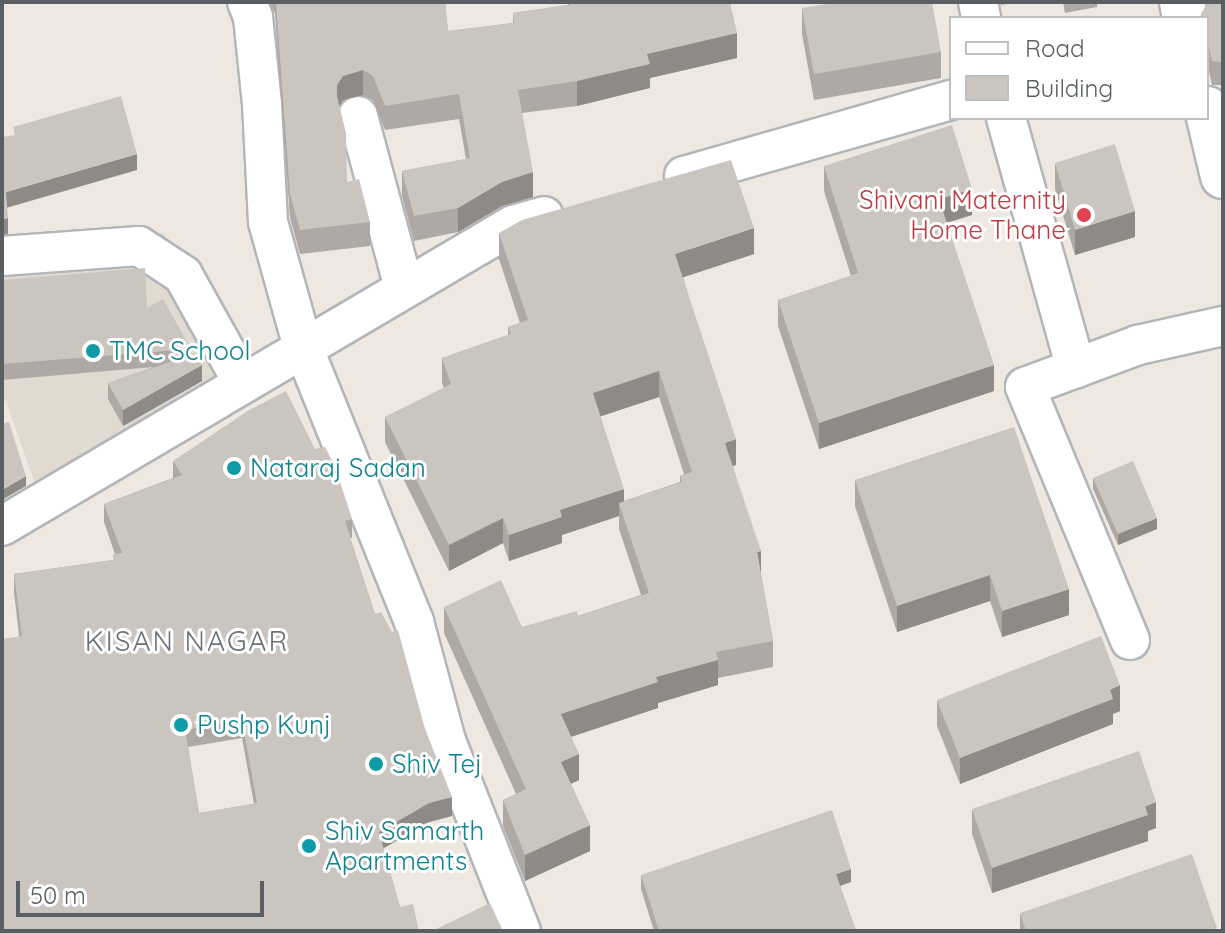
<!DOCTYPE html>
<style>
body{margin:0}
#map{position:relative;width:1225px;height:933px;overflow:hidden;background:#eee8e1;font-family:Quicksand,sans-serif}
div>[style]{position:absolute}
.education>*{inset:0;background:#e0dad1}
.roads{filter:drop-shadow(2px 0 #b2b6b9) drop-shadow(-2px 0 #b2b6b9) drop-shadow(0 2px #b2b6b9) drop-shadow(0 -2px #b2b6b9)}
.minor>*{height:38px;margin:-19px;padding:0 19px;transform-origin:19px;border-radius:19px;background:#fff}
.tertiary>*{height:44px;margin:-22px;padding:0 22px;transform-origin:22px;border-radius:22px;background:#fff}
.wall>*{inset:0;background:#afa9a5}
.shaded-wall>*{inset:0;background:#8e8a86}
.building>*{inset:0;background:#cbc5c0}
.dots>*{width:22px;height:22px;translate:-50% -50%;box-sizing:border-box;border:4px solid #fff;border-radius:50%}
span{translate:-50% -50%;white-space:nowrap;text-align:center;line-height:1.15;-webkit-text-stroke:6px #fff;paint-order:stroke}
.health-label{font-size:26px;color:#be3a42}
.right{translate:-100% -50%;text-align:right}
.culture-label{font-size:26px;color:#0d838f}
.left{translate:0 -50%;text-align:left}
.neighbourhood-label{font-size:28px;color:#6a7175;letter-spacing:2px}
.frame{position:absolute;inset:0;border:4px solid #595f63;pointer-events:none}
.legend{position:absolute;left:949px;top:16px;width:260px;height:104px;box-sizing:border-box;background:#fff;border:2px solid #bdbfc1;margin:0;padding:10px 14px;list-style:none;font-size:24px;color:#595f63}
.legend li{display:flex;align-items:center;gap:16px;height:40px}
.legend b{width:40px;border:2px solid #bdbfc1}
.scale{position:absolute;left:16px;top:881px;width:248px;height:36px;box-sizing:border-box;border:4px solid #595f63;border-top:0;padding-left:10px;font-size:24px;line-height:28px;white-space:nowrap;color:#595f63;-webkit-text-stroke:6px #fff;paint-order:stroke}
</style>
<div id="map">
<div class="education">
<div style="clip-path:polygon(164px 233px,220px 376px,121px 442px,34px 481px,6px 401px,2px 402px,2px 264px)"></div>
</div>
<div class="roads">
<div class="minor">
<div style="left:247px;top:2px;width:16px;rotate:68deg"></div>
<div style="left:253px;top:17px;width:87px;rotate:84.1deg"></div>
<div style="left:262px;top:104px;width:118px;rotate:87.1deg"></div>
<div style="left:268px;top:222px;width:130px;rotate:74.4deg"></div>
<div style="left:303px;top:347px;width:297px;rotate:68deg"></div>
<div style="left:414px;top:622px;width:123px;rotate:74.9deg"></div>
<div style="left:446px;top:741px;width:204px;rotate:68.5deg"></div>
<div style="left:978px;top:2px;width:16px;rotate:79deg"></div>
<div style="left:358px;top:116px;width:178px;rotate:75deg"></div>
<div style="left:1006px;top:118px;width:260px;rotate:74.4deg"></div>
<div style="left:684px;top:176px;width:278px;rotate:-15.9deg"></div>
<div style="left:2px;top:256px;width:137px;rotate:-4.2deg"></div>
<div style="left:139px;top:246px;width:53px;rotate:33.4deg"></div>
<div style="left:183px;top:275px;width:124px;rotate:60.9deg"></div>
<div style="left:2px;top:526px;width:593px;rotate:-30.5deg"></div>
<div style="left:513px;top:225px;width:32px;rotate:-16deg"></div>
<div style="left:1130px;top:640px;width:274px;rotate:-112.5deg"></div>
<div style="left:1025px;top:387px;width:121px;rotate:-20.4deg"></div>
<div style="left:1138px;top:345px;width:87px;rotate:-12.6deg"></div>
</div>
<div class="tertiary">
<div style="left:1182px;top:2px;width:16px;rotate:79deg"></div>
<div style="left:1207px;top:109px;width:69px;rotate:76.6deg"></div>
</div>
</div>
<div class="wall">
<div style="clip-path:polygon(270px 2px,445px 2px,448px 31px,513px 23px,513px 13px,568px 5px,568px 2px,730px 2px,737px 58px,650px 78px,650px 88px,577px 106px,522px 113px,533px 197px,502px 206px,458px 232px,414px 241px,402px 196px,402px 171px,466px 159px,459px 119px,385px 130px,373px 100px,363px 95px,343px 100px,339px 106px,347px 182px,370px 222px,370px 246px,300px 254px,290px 218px,275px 14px)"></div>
<div style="clip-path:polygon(1000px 2px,1020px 2px,1001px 5px)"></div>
<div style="clip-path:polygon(1063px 2px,1097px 2px,1097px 7px,1065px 13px)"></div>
<div style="clip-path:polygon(1207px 2px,1223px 2px,1223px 89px,1221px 85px,1212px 85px,1207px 63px,1207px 18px,1201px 18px,1201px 14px,1207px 5px)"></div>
<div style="clip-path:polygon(802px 8px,941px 52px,941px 78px,814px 100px,802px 34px)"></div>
<div style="clip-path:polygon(1055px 163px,1135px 237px,1075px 255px,1055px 189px)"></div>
<div style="clip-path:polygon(824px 166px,972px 215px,947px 223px,994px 391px,819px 449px,778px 326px,778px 300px,851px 276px,824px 191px)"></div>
<div style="clip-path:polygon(evenodd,499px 233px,754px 254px,683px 277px,736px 465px,733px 466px,761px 574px,773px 641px,773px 667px,718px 678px,718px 685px,658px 703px,658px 708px,571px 737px,579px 780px,571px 784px,590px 851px,525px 881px,503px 826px,503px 800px,516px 794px,444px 633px,444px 607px,522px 627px,578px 616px,641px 595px,619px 529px,619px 516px,562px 535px,562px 543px,509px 561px,503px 543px,449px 571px,385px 442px,385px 417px,444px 388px,442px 383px,442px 358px,508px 335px,508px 327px,520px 323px,499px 259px,499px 233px,659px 397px,684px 474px,680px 476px,680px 482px,624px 501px,600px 416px,659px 397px)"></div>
<div style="clip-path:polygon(2px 280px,147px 308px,191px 349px,191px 355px,202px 381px,123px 426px,108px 399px,108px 383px,154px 367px,2px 380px)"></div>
<div style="clip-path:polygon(evenodd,173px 461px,352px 519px,352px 538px,350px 538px,375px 614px,425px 729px,452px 816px,429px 822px,383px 848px,400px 907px,419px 931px,2px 931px,19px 636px,14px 592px,14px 574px,113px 560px,113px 554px,115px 554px,104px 522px,104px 504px,173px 478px,173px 461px,242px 738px,254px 804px,199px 813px,188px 747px,242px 738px)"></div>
<div style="clip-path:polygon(1093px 478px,1157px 529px,1118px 545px,1093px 489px)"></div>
<div style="clip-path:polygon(855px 480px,1069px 615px,1002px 637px,990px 601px,897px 632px,855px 506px)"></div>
<div style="clip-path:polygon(937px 700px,1120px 711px,1113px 714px,1113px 724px,960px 784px,937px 726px)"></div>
<div style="clip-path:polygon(972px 809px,1156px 828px,1148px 831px,1148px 841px,992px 893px,972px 834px)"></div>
<div style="clip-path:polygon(641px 875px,851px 882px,840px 886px,856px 931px,654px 931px,641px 889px)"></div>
<div style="clip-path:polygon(1020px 913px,1217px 931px,1020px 931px)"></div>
</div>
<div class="shaded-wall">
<div style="clip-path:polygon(737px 33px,737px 58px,650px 78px,650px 88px,577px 106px,577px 81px,647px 54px)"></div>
<div style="clip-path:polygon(363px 70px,363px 95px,343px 100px,337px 110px,337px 85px,343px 76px)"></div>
<div style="clip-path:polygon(137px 154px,137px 170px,6px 208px,6px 192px)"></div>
<div style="clip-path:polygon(533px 172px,533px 197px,502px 206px,458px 232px,458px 208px,502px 182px)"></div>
<div style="clip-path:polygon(972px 189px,972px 215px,939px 225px,939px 199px)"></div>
<div style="clip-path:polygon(1135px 211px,1135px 237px,1075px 255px,1075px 230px)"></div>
<div style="clip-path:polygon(8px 218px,8px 234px,2px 235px,2px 219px)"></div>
<div style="clip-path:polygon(754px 228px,754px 254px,675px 280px,675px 254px)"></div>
<div style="clip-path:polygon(202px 365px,202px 381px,123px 426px,123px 410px)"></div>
<div style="clip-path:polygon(994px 365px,994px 391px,819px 449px,819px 423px)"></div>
<div style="clip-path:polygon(659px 371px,659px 397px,593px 419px,593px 393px)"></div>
<div style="clip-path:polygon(736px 439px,736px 465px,725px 469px,725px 443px)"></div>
<div style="clip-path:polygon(26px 476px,26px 486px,2px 500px,2px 490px)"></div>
<div style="clip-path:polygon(624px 489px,624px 515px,619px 503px,619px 516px,562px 535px,562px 543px,509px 561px,509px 535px,560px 510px)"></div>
<div style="clip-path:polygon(503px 518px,503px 543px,449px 571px,449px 545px)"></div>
<div style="clip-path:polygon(1157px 518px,1157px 529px,1118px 545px,1118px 534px)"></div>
<div style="clip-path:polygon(761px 551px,761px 576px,757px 552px)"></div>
<div style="clip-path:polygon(990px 575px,990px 601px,897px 632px,897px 606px)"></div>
<div style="clip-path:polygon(1069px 589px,1069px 615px,1002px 637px,1002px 611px)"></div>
<div style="clip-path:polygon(718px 660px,718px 685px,658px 703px,658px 708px,561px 740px,561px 714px,656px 677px)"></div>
<div style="clip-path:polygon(1120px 685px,1120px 711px,1113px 714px,1113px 724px,960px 784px,960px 758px)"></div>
<div style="clip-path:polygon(579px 754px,579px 780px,561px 788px,561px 762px)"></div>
<div style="clip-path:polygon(452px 797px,452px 816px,429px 822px,379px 851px,379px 832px,429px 803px)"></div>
<div style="clip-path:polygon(1156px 802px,1156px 828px,1148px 831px,1148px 841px,992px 893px,992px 868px)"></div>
<div style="clip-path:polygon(590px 825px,590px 851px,525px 881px,525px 855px)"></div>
<div style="clip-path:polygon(851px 869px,851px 882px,836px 887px,836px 874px)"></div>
</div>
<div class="building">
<div style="clip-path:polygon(276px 2px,445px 2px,448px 31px,514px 23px,513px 13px,570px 5px,569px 2px,730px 2px,737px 33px,647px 54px,650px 64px,577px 81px,518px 90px,533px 172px,502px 182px,458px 208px,414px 216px,402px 171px,470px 158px,459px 94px,385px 106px,373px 76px,363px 70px,343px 76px,337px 85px,337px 96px,346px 133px,347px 182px,359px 179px,370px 222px,300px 230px,290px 194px)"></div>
<div style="clip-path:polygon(838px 2px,932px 2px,941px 52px,814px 74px,802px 8px)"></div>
<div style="clip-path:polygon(1208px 2px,1223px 2px,1223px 66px,1221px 62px,1212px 61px,1207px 39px,1207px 18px,1202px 18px,1201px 14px)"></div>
<div style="clip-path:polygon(121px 96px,137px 154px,6px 192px,8px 218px,2px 219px,2px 137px,15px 135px,13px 127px)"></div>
<div style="clip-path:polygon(952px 125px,972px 189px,939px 199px,994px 365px,819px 423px,778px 300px,858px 273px,824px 166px)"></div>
<div style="clip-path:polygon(1115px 144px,1135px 211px,1075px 230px,1055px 163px)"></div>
<div style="clip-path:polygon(731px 160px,754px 228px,675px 254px,736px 439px,725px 443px,761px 551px,757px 552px,773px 641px,716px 652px,718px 660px,656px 677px,658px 682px,561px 714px,579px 754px,561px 762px,590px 825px,525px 855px,503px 800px,526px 789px,444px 607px,501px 580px,522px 627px,577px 611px,578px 616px,649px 593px,619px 503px,682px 482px,680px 476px,692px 472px,659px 371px,593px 393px,624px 489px,560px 510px,562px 517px,509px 535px,503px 518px,449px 545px,385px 417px,451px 384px,442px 358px,511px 334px,508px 327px,528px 320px,499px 233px,522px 220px)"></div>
<div style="clip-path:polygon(145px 268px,147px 308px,163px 299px,191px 349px,2px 364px,2px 280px)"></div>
<div style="clip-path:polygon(197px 353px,202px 365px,123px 410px,108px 383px)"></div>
<div style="clip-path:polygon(evenodd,286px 391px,315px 449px,325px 447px,335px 466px,352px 519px,345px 521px,375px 614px,381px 612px,392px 632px,398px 630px,425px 729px,452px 797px,429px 803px,379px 832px,400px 907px,413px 904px,419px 931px,2px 931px,2px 639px,22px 636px,14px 574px,113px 560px,113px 554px,122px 553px,104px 504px,182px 475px,173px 461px,249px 410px,286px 391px,242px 720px,257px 803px,199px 813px,185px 730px,242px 720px)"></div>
<div style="clip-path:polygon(9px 422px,26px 476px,2px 490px,2px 424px)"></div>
<div style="clip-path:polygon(1014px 427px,1069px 589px,1002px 611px,990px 575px,897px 606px,855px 480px)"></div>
<div style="clip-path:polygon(1133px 461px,1157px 518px,1118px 534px,1093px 478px)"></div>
<div style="clip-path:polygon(1101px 636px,1120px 685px,1110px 689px,1113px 699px,960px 758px,937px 700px)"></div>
<div style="clip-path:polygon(1139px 751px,1156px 802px,1145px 806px,1148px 815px,992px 868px,972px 809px)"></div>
<div style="clip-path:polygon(832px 810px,851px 869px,836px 874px,856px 931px,659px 931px,641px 875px)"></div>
<div style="clip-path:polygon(1192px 854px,1217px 928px,1208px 931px,1026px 931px,1020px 913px)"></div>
<div style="clip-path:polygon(490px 903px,503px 931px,432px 931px)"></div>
</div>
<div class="dots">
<div style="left:1084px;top:215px;background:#e0444e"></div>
<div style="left:93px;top:351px;background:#0f9aa8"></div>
<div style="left:234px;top:468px;background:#0f9aa8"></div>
<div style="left:181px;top:725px;background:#0f9aa8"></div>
<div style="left:376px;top:764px;background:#0f9aa8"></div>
<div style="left:309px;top:846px;background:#0f9aa8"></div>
</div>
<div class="health-label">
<span class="right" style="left:1066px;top:215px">Shivani Maternity<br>Home Thane</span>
</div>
<div class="culture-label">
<span class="left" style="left:109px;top:351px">TMC School</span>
<span class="left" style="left:250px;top:468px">Nataraj Sadan</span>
<span class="left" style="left:197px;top:725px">Pushp Kunj</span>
<span class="left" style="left:392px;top:764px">Shiv Tej</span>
<span class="left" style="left:325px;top:846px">Shiv Samarth<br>Apartments</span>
</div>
<div class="neighbourhood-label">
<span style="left:187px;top:641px">KISAN NAGAR</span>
</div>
<div class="frame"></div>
<ul class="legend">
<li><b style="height:10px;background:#fff"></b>Road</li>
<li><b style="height:22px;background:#cbc5c0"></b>Building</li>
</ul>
<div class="scale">50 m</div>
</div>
